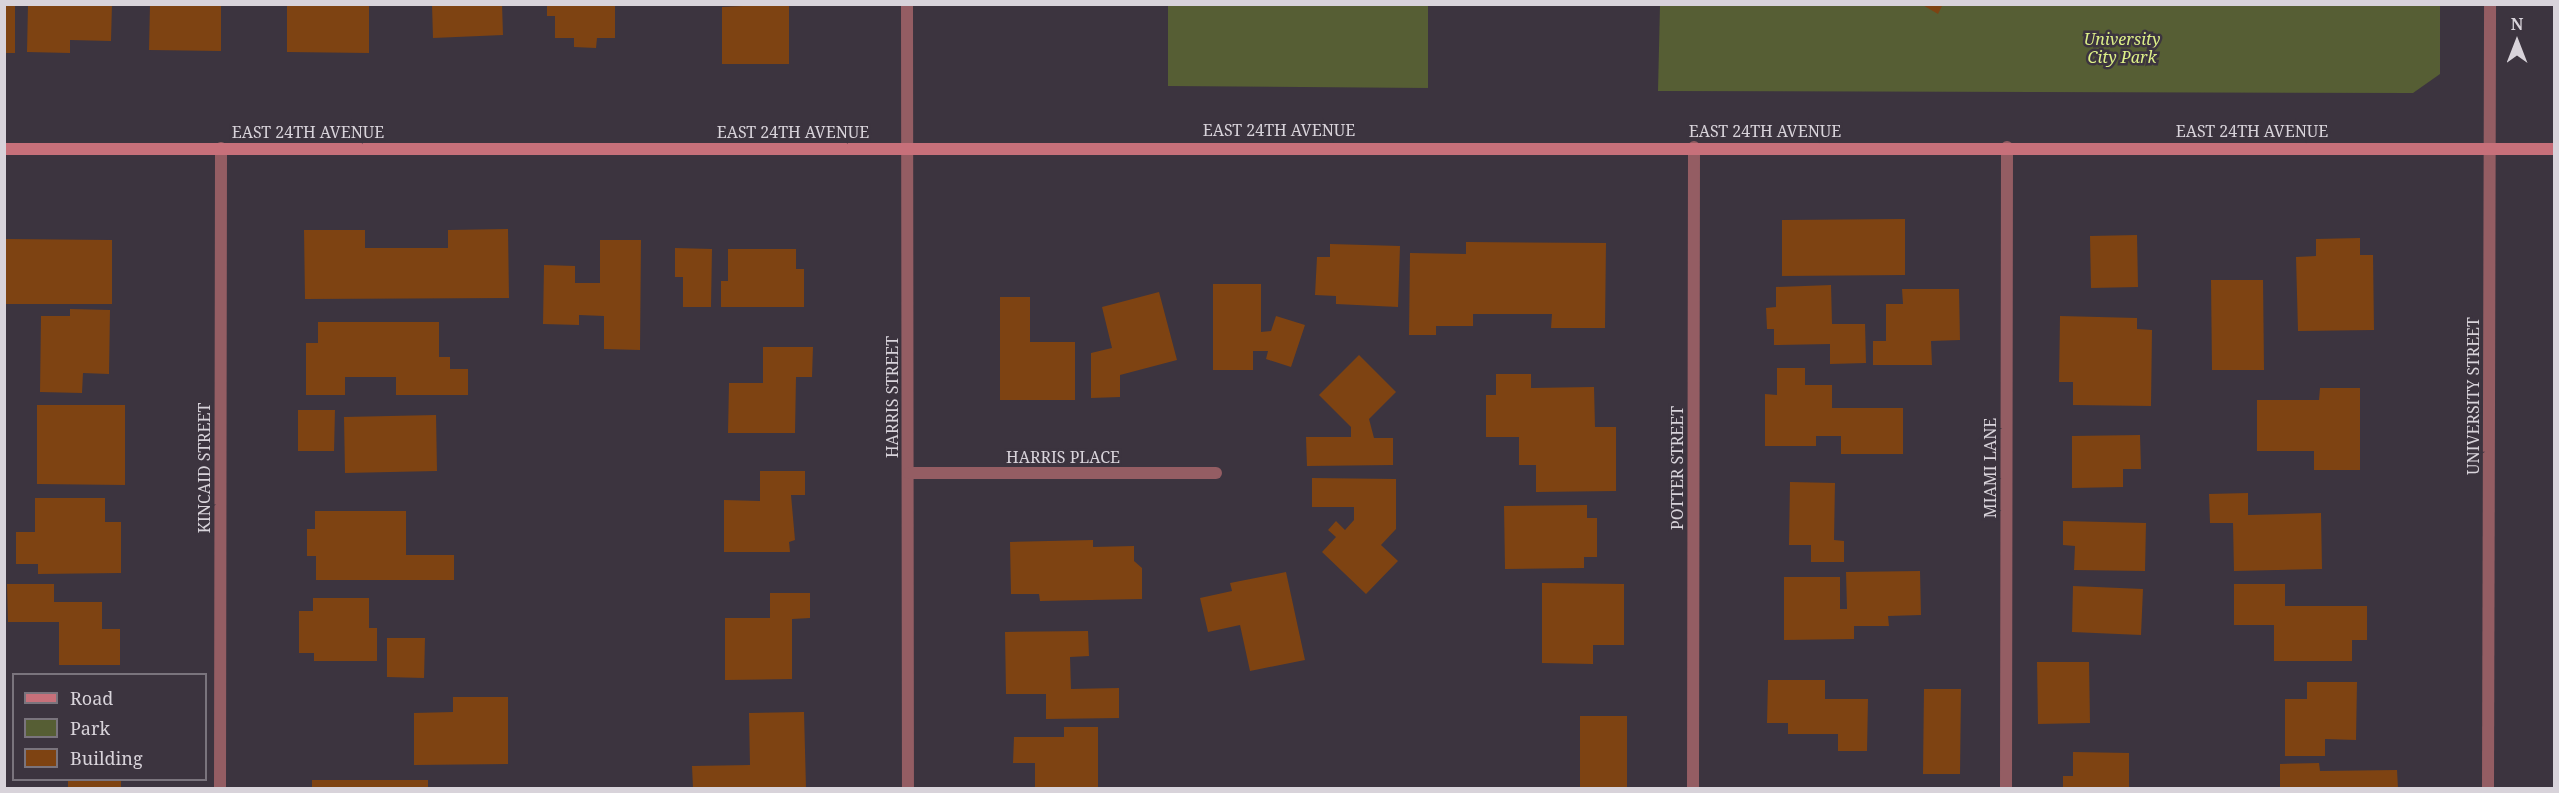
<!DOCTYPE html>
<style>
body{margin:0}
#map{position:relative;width:2559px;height:793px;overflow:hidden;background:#3c343f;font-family:"Noto Serif",serif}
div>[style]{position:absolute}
.green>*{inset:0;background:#565e34}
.building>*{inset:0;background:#7e4312}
.street>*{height:12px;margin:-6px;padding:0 6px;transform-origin:6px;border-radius:6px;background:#945d63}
.secondary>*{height:12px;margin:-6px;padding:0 6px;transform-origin:6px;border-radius:6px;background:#c7707a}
span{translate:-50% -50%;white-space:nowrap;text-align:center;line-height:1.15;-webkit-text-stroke:5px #3c343f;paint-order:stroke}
.park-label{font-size:16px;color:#ddf088;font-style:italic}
.street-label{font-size:16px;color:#d8d3da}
.frame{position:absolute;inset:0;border:6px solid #d8d3da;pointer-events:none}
.legend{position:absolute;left:12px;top:673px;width:195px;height:108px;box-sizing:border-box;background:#3c343f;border:2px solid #7a747d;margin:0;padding:8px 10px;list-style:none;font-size:18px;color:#d8d3da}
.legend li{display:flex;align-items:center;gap:12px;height:30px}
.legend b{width:30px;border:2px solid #7a747d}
.north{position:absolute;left:2487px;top:12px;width:60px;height:60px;-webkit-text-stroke:4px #3c343f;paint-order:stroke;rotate:0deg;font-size:16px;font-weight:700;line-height:24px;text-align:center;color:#d8d3da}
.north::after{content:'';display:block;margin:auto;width:21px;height:27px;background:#d8d3da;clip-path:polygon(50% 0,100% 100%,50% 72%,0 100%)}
</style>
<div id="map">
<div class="green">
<div style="clip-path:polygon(1168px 5px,1428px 5px,1428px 88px,1168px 86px)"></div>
<div style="clip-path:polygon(1660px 5px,2440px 5px,2440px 74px,2413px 93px,1658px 91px)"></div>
</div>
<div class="building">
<div style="clip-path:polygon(4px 4px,15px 4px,15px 53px,4px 53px)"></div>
<div style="clip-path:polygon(28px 4px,112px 4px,111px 41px,70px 40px,70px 53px,27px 52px)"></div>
<div style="clip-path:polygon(150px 4px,221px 4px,221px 51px,149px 50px)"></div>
<div style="clip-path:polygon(287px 4px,369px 4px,369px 53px,287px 52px)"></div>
<div style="clip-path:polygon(432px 4px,502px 4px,503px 35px,433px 38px)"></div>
<div style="clip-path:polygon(547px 4px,615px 4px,615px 38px,597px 38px,596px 48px,574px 47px,574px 38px,555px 38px,555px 16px,547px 16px)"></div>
<div style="clip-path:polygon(789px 4px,789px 64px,722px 64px,722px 7px)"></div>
<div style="clip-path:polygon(1921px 4px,1943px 4px,1938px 14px)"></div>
<div style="clip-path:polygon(1905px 219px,1905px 275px,1782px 276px,1782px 220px)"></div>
<div style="clip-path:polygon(508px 229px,509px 298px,305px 299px,304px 230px,365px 230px,365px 248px,448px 248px,448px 230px)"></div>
<div style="clip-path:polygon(2137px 235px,2138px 287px,2091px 288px,2090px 236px)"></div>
<div style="clip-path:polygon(2360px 238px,2360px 255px,2373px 255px,2374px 330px,2298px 331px,2296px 257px,2316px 256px,2316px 239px)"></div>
<div style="clip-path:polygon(4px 239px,112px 240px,112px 304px,4px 304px)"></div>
<div style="clip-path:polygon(600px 240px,641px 240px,640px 350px,604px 349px,604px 316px,579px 315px,579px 325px,543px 324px,544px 265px,575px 266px,575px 283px,600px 283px)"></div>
<div style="clip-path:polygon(1466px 242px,1606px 243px,1605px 328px,1551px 328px,1552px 314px,1473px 314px,1473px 326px,1436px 326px,1436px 335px,1409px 335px,1410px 253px,1466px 254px)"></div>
<div style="clip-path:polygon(1330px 244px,1400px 246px,1398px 307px,1336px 304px,1336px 296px,1315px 295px,1317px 257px,1330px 257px)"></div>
<div style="clip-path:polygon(675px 248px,712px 249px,711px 307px,683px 307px,683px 277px,675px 277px)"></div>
<div style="clip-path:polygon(728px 249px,796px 249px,796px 269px,804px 269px,804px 307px,721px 307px,721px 281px,728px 281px)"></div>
<div style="clip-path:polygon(2211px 280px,2263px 280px,2264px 370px,2212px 370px)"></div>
<div style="clip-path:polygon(1213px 284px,1261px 284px,1261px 332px,1271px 331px,1276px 316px,1305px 325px,1291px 367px,1266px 359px,1268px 351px,1253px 351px,1253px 370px,1213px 370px)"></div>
<div style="clip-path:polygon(1831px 285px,1832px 324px,1865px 324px,1866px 363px,1830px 364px,1830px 344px,1774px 345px,1774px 329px,1767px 329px,1766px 308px,1776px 307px,1776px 287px)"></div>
<div style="clip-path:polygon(1902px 289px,1959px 289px,1960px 340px,1931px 341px,1932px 365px,1873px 365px,1873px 341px,1886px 341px,1886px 304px,1903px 304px)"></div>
<div style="clip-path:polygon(1159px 292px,1177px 360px,1120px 375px,1120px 397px,1091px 398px,1091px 353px,1112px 348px,1102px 307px)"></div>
<div style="clip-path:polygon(1000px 297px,1030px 297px,1030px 342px,1075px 342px,1075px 400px,1000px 400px)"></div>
<div style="clip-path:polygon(70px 309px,110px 310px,109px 374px,83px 373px,82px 393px,40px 392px,41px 316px,70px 316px)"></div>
<div style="clip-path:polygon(2060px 316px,2137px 318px,2137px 329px,2152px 330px,2151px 406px,2073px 405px,2073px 382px,2059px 382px)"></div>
<div style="clip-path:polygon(318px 322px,439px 322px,439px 357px,450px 357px,450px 369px,468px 369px,468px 395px,396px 395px,396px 377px,345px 377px,345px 395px,306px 395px,306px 343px,318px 343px)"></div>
<div style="clip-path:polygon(763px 347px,813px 347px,812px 377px,796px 377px,795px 433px,728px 433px,729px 383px,763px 383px)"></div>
<div style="clip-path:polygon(1359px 355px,1396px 392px,1369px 419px,1374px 438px,1393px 438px,1393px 465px,1307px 466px,1306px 437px,1351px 437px,1351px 427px,1319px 395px)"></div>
<div style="clip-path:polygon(1777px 368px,1805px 368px,1805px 385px,1832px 385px,1832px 408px,1903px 408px,1903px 454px,1841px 454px,1841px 436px,1816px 436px,1816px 446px,1765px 446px,1765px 394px,1777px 395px)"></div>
<div style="clip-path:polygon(1496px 374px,1531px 374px,1531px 388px,1594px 387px,1595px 427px,1616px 427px,1616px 491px,1536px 492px,1536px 465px,1519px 465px,1519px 437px,1486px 437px,1486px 395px,1496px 395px)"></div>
<div style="clip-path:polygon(2320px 388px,2360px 388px,2360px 470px,2314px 470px,2314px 451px,2257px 451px,2257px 400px,2319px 400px)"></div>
<div style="clip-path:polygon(37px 405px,125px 405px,125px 485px,37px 484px)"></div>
<div style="clip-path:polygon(298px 410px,335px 410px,334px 451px,298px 451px)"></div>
<div style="clip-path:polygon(436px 415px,437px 471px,345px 473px,344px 417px)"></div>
<div style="clip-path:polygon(2140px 435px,2141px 469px,2123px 469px,2123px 487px,2072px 488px,2072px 436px)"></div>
<div style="clip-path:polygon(760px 471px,805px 471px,805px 495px,791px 495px,795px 540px,789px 542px,790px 552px,724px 552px,724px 500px,760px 501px)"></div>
<div style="clip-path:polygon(1312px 478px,1396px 479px,1396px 529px,1381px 545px,1398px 561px,1366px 594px,1322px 552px,1336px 537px,1328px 530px,1336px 521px,1345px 530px,1354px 520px,1354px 507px,1312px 507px)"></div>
<div style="clip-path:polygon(1790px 482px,1835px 483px,1834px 540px,1844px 541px,1844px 562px,1811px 562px,1811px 545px,1789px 545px)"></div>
<div style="clip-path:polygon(2248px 493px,2248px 515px,2321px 513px,2322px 569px,2234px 571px,2233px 523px,2210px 523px,2209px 494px)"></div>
<div style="clip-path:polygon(35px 498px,105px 498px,105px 522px,121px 522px,121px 573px,38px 574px,38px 564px,16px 564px,16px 532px,35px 532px)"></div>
<div style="clip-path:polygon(1587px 505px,1587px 518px,1597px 518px,1597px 557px,1584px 557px,1584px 568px,1505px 569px,1504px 506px)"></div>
<div style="clip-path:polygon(315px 511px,406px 511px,406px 555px,454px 555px,454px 580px,316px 580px,316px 556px,307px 556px,307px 529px,315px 529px)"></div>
<div style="clip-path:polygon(2063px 521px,2146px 523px,2145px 571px,2074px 570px,2075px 546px,2063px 545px)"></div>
<div style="clip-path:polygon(1093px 540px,1093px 547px,1134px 546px,1134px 561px,1142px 568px,1142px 599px,1040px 601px,1039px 594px,1011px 594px,1010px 542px)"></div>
<div style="clip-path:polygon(1920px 571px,1921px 615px,1888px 616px,1889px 626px,1854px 626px,1854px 639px,1784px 640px,1784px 577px,1840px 577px,1840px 609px,1847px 609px,1846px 572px)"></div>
<div style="clip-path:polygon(1286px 572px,1305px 660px,1250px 671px,1240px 625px,1208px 632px,1200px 598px,1232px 591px,1230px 583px)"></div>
<div style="clip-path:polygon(1542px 583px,1624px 584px,1624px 645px,1593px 645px,1593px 664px,1542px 663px)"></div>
<div style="clip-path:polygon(7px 584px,54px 584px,54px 602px,102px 602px,102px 629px,120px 629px,120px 665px,59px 665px,59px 622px,8px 622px)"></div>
<div style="clip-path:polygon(2234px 584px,2285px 584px,2285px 606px,2367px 606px,2367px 640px,2352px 640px,2352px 661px,2274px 661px,2274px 625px,2234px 625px)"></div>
<div style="clip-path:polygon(2073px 586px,2143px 589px,2141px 635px,2072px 632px)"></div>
<div style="clip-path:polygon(770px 593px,810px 593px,810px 618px,792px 619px,792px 679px,725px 680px,725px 618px,770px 618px)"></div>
<div style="clip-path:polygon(313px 598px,369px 598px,369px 628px,377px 628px,377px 661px,314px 661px,314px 653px,299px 653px,299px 611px,313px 611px)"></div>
<div style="clip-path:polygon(1088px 631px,1089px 656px,1070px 657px,1071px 689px,1119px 688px,1119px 718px,1046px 719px,1046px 694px,1006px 694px,1005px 632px)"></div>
<div style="clip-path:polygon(387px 638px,425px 638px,424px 678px,387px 677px)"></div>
<div style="clip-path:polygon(2037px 662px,2089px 662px,2090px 723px,2038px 724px)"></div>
<div style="clip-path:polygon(1768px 680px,1825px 680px,1825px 699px,1868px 699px,1867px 751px,1838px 751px,1838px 734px,1788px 734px,1788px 723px,1767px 723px)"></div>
<div style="clip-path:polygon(2307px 682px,2357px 682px,2356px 740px,2325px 739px,2325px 756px,2285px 756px,2285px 699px,2307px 699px)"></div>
<div style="clip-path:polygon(1924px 689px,1961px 689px,1960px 774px,1923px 774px)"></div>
<div style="clip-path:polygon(453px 697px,508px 697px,508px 764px,414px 765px,414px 713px,453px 712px)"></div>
<div style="clip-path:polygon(804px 712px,806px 788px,693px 788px,692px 766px,750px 765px,749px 713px)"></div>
<div style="clip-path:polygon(1580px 716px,1627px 716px,1627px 788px,1580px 788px)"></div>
<div style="clip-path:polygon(1064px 727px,1098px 727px,1098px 788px,1035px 788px,1035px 763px,1013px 763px,1014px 737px,1064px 737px)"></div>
<div style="clip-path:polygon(2073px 752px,2129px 753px,2129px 788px,2063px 788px,2063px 776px,2073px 776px)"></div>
<div style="clip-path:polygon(2319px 763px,2320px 771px,2397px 770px,2398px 788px,2280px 788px,2280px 764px)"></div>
<div style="clip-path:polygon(68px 780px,121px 780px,121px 788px,68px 788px)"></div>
<div style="clip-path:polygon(312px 780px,428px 780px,428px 788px,312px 788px)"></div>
</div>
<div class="street">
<div style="left:907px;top:4px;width:784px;rotate:89.93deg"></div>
<div style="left:909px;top:473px;width:307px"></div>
<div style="left:220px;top:788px;width:640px;rotate:-89.91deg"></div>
<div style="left:1693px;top:788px;width:641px;rotate:-89.91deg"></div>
<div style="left:2006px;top:788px;width:641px;rotate:-89.91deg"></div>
<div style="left:2488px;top:788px;width:784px;rotate:-89.85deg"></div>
</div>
<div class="secondary">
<div style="left:4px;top:149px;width:2550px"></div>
</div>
<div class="park-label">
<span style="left:2122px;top:48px">University<br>City Park</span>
</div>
<div class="street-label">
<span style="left:1279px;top:130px">EAST 24TH AVENUE</span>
<span style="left:1765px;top:131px">EAST 24TH AVENUE</span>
<span style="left:2252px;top:131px">EAST 24TH AVENUE</span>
<span style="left:308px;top:132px">EAST 24TH AVENUE</span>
<span style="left:793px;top:132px">EAST 24TH AVENUE</span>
<span style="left:2473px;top:396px;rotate:-90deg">UNIVERSITY STREET</span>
<span style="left:892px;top:397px;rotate:-90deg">HARRIS STREET</span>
<span style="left:1063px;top:457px">HARRIS PLACE</span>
<span style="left:204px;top:468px;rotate:-90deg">KINCAID STREET</span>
<span style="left:1677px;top:468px;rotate:-90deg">POTTER STREET</span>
<span style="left:1990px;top:468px;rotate:-90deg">MIAMI LANE</span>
</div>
<div class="frame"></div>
<ul class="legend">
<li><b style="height:8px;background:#c7707a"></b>Road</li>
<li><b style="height:16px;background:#565e34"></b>Park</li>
<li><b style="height:16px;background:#7e4312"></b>Building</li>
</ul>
<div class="north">N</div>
</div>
